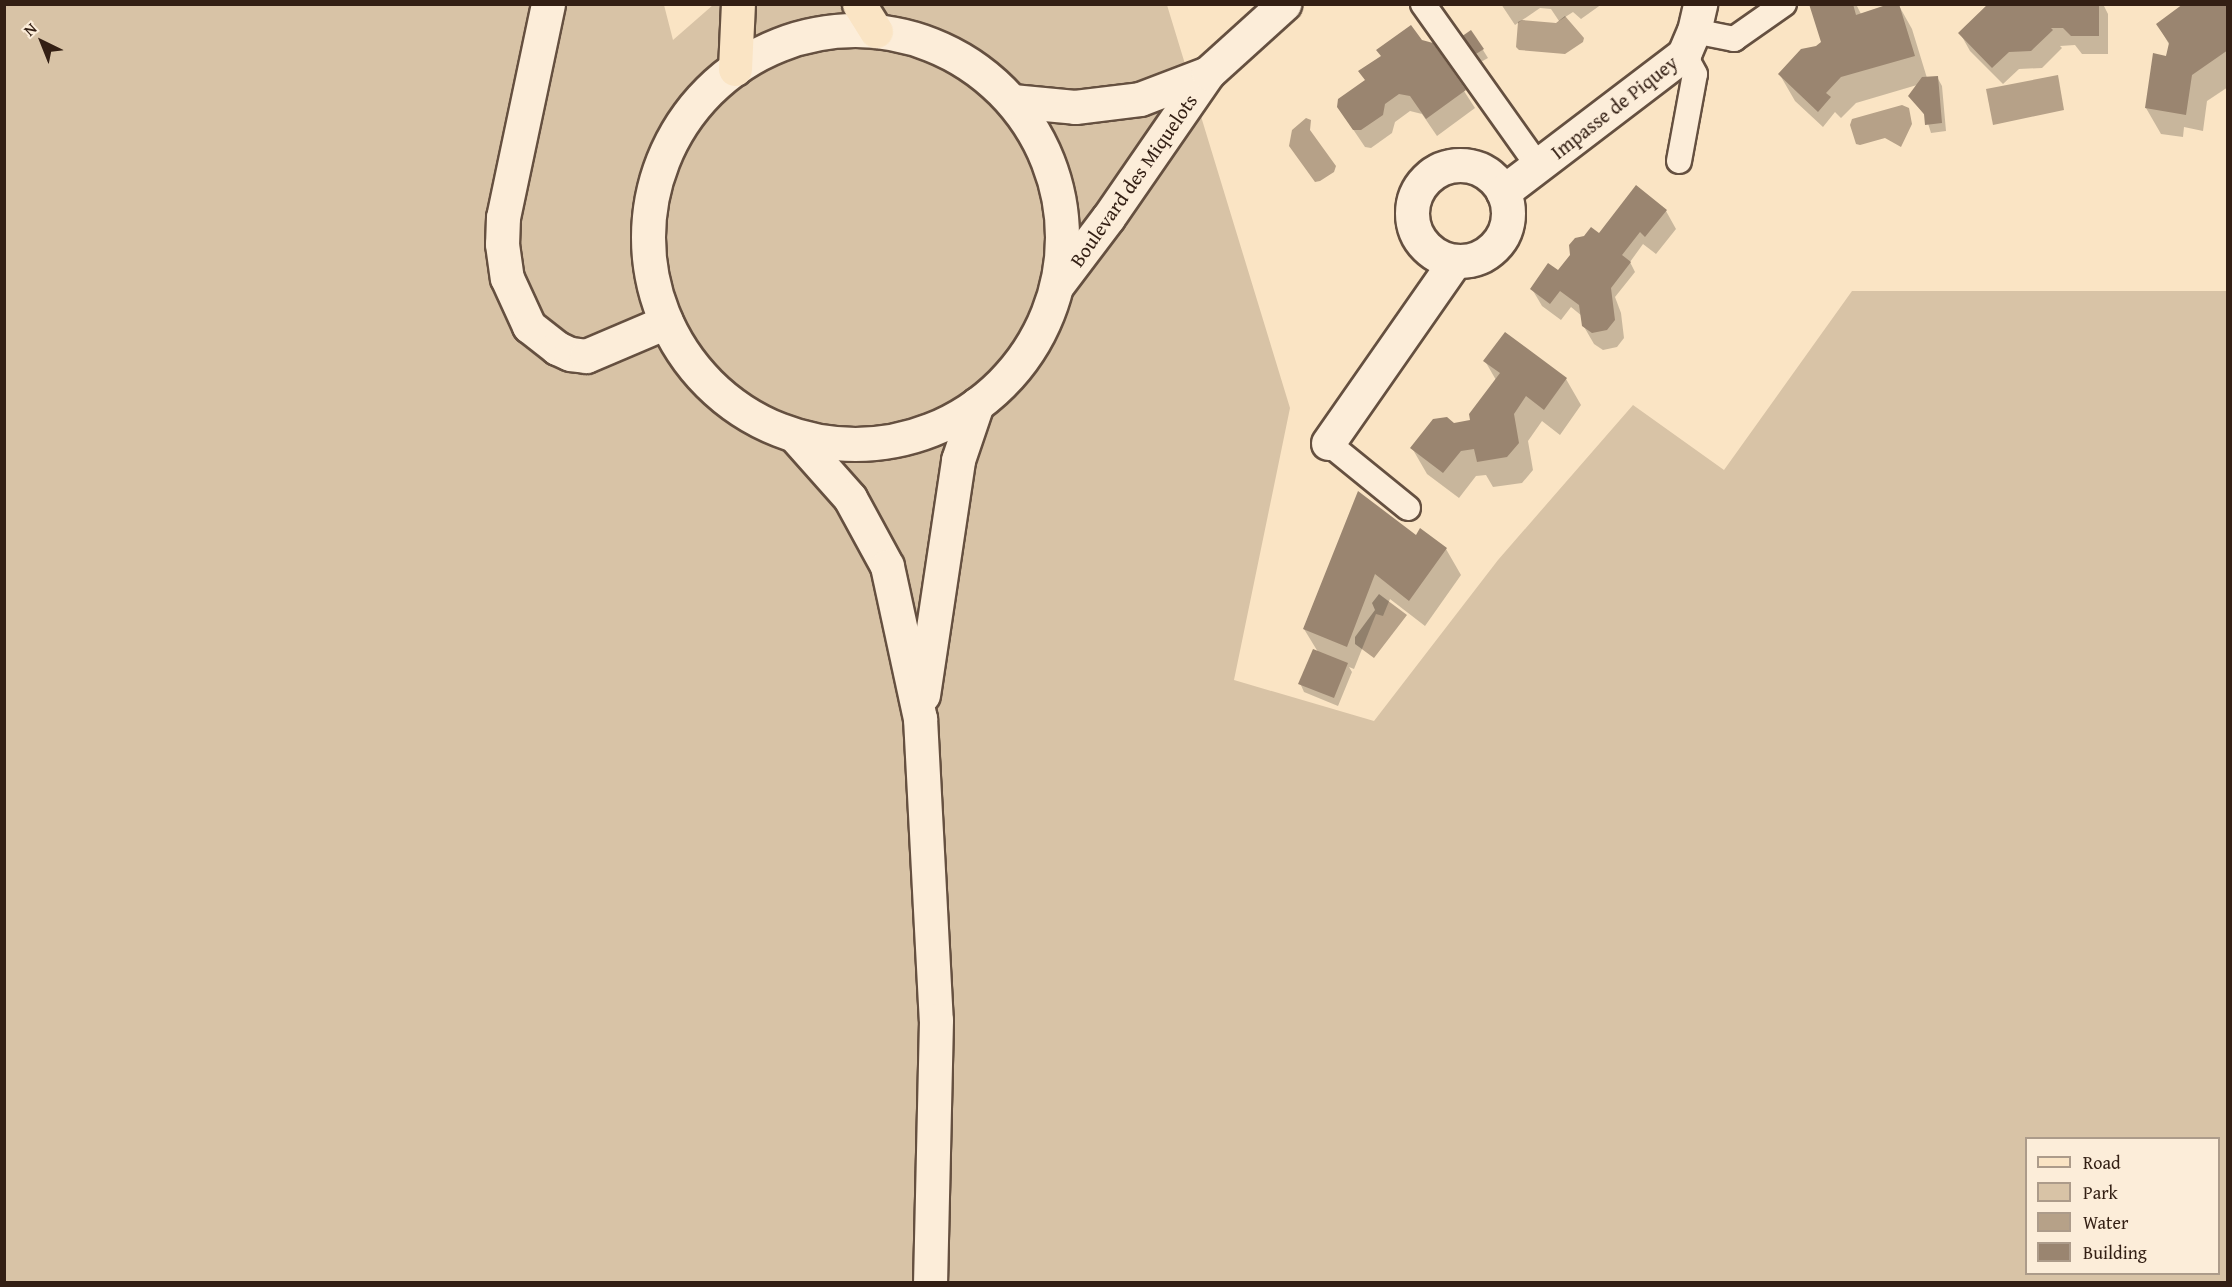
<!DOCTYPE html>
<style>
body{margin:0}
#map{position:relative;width:2232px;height:1287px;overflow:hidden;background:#fae4c4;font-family:"Gentium Book Plus",serif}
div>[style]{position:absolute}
.green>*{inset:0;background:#d8c3a6}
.water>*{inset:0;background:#b6a188}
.shadow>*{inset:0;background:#0003}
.building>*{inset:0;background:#9a8570}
.roads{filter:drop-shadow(2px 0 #655040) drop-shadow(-2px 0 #655040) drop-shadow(0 2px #655040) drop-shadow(0 -2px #655040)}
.service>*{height:24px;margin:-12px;padding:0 12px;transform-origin:12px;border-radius:12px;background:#fcedd9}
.minor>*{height:33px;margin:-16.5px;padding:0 16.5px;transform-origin:16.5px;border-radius:16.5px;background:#fcedd9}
.minor>.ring{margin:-16.5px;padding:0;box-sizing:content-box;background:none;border:33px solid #fcedd9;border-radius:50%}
.secondary>*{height:33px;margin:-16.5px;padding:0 16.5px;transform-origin:16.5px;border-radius:16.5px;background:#fcedd9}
.secondary>.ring{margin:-16.5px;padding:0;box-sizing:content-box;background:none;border:33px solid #fcedd9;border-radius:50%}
.primary>*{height:33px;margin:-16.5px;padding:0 16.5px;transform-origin:16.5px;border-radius:16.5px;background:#fae4c4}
span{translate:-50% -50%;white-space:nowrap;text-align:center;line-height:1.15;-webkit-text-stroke:6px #fcedd9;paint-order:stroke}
.street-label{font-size:20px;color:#331f14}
.frame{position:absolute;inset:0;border:6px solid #331f14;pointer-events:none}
.legend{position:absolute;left:2025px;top:1137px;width:195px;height:138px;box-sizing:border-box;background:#fcedd9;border:2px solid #ac9b8a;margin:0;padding:8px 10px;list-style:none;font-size:18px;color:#331f14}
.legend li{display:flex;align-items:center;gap:12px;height:30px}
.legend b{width:30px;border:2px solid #ac9b8a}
.north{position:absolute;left:12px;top:12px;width:60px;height:60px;-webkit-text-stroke:4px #fcedd9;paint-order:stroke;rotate:317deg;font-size:16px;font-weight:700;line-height:24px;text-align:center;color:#331f14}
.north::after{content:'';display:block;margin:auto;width:21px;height:27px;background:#331f14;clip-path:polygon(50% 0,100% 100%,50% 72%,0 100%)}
</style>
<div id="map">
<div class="green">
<div style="clip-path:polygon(evenodd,5px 5px,664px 5px,673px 40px,713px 5px,1167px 5px,1290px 408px,1234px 680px,1374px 721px,1498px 560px,1633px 405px,1724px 470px,1852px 291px,2227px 291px,2227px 1282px,5px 1282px,5px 5px,2026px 1138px,2218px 1138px,2218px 1274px,2026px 1274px,2026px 1138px)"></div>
</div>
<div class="water">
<div style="clip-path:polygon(1565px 16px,1584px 38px,1583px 42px,1565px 54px,1519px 50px,1516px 47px,1518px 22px,1522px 20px,1556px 23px)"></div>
<div style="clip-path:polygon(2058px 75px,2064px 110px,1993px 125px,1986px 89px)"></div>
<div style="clip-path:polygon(1902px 105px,1909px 108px,1912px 124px,1901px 147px,1885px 138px,1860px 145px,1856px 144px,1850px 125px,1852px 119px)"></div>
<div style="clip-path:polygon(1306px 118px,1311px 120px,1310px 130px,1336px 166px,1334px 172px,1320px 181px,1315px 182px,1289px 146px,1292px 130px)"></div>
<div style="clip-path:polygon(1379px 594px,1407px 615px,1374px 658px,1355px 644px,1355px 637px,1375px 610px,1372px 603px)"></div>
</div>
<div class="shadow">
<div style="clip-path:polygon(1501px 4px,1602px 4px,1581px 19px,1573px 12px,1559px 21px,1551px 9px,1540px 8px,1515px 25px)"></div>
<div style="clip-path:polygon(1810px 4px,1856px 4px,1861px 14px,1898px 4px,1912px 29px,1927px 78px,1937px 77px,1942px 86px,1946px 131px,1931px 133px,1926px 117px,1910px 96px,1917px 85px,1856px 103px,1841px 118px,1835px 112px,1823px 127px,1795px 101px,1780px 75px,1822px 43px)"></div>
<div style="clip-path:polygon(2029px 4px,2103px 4px,2108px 14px,2108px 54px,2082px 54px,2075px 45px,2060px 46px,2062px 48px,2042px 68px,2019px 69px,2003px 84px,1970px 51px,1960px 33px)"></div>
<div style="clip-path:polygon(2228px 4px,2228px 87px,2207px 101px,2203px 131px,2184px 127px,2183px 137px,2161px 134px,2146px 108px,2170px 46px,2158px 25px)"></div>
<div style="clip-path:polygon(1460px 39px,1483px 50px,1488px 58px,1477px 64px)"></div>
<div style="clip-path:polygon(1421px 41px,1464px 91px,1475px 108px,1437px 136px,1422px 114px,1410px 111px,1395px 122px,1392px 133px,1371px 148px,1365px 147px,1338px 107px)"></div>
<div style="clip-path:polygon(1636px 187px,1666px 211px,1676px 229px,1656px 254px,1643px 244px,1630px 262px,1635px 272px,1615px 297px,1621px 313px,1624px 338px,1617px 347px,1603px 350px,1594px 344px,1583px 325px,1582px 316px,1571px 307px,1561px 320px,1542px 306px,1532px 289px,1558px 272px,1599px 236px)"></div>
<div style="clip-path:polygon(1485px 361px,1566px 379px,1581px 405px,1560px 435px,1542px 421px,1528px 441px,1533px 470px,1522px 483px,1493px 487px,1486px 475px,1476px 476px,1459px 498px,1427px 474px,1412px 448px,1454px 424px,1472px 421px,1496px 380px)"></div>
<div style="clip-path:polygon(1416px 537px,1446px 549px,1461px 575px,1425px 626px,1390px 599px,1383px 616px,1376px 614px,1354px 669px,1349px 667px,1352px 672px,1338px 706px,1304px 692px,1300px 683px,1318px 652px,1304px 629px)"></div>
</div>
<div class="building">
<div style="clip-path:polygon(1809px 4px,1853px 4px,1856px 15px,1889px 4px,1899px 4px,1915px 56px,1841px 77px,1826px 93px,1831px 97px,1818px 112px,1778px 74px,1801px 49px,1816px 46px,1821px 42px)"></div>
<div style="clip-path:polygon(1988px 4px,2099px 4px,2099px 36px,2071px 36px,2063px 28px,2051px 28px,2053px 30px,2031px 51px,2009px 52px,1992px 68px,1958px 33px)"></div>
<div style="clip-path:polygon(2183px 4px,2228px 4px,2228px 50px,2192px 75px,2186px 115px,2145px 108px,2153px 53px,2166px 56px,2169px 43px,2156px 24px)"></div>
<div style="clip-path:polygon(1411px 25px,1422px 40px,1433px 43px,1466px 90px,1426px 119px,1410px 96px,1399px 94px,1385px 104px,1383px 115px,1361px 130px,1353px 130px,1337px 107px,1338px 99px,1365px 80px,1358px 71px,1381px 56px,1376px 50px)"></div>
<div style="clip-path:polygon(1471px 30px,1484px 49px,1471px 57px,1458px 39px)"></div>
<div style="clip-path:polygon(1938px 76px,1942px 123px,1925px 125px,1924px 114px,1908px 96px,1922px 77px)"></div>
<div style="clip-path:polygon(1636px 185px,1667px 210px,1645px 237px,1640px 232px,1622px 255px,1631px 262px,1611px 288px,1615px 320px,1607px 330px,1592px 333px,1582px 326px,1579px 305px,1560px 291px,1550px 304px,1530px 289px,1548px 263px,1558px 270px,1570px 255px,1569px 245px,1575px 238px,1584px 236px,1591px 227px,1599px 233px)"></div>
<div style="clip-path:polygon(1505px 332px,1567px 378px,1544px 410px,1526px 396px,1514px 414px,1519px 443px,1507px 457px,1477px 462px,1474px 449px,1461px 451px,1443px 473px,1410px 448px,1433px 419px,1447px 417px,1454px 423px,1470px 420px,1469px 414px,1500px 373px,1483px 361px)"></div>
<div style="clip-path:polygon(1358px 491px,1416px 535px,1420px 528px,1447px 548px,1409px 601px,1375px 574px,1347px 647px,1303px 629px)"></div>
<div style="clip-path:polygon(1313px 649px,1348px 663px,1334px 698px,1298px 684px)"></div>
</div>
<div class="roads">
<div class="service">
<div style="left:1423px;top:4px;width:199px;rotate:54.6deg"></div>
<div style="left:1694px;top:31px;width:41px;rotate:11.3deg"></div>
<div style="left:1734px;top:39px;width:61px;rotate:-35deg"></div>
<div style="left:1679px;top:161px;width:88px;rotate:-79.6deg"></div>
<div style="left:1695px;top:74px;width:23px;rotate:-119deg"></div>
<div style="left:1328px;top:443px;width:103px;rotate:39.1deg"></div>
</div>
<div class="minor">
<div style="left:548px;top:4px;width:218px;rotate:101.9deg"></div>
<div style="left:503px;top:217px;width:27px;rotate:92deg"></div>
<div style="left:502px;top:244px;width:34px;rotate:82deg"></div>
<div style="left:507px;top:278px;width:53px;rotate:65.4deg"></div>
<div style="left:529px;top:326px;width:36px;rotate:38deg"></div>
<div style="left:557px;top:348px;width:14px;rotate:25deg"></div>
<div style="left:570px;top:354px;width:16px;rotate:7deg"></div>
<div style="left:586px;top:356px;width:87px;rotate:-23deg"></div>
<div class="ring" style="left:1412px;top:165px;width:63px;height:63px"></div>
<div style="left:1503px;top:192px;width:228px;rotate:-37.3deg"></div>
<div style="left:1684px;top:54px;width:25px;rotate:-67deg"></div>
<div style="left:1694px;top:31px;width:28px;rotate:-77deg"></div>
<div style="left:1328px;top:443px;width:222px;rotate:-55.1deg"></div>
</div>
<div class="secondary">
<div class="ring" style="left:648px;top:30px;width:381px;height:381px"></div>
<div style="left:1012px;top:101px;width:63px;rotate:5.4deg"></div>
<div style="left:1075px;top:107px;width:65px;rotate:-7deg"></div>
<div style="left:1140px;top:99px;width:73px;rotate:-20.9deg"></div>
<div style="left:1058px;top:284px;width:83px;rotate:-52.9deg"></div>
<div style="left:1108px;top:218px;width:176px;rotate:-55.4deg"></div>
<div style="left:1208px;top:73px;width:103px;rotate:-42.2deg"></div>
<div style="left:795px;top:436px;width:83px;rotate:48.4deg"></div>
<div style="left:850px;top:498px;width:77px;rotate:61.4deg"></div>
<div style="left:887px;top:566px;width:156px;rotate:77.8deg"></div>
<div style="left:920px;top:718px;width:302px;rotate:87deg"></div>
<div style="left:936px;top:1020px;width:262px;rotate:91.3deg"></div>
<div style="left:923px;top:695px;width:238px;rotate:-81.5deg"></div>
<div style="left:958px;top:460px;width:59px;rotate:-71.3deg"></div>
</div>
<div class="primary">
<div style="left:859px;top:4px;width:32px;rotate:58deg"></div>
<div style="left:735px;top:69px;width:65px;rotate:-87.4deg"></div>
</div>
</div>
<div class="street-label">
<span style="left:1614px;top:107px;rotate:-38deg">Impasse de Piquey</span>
<span style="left:1133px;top:180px;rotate:-55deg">Boulevard des Miquelots</span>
</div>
<div class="frame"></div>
<ul class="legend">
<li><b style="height:8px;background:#fae4c4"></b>Road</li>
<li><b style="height:16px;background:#d8c3a6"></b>Park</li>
<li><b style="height:16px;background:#b6a188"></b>Water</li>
<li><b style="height:16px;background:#9a8570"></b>Building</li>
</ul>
<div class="north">N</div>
</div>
